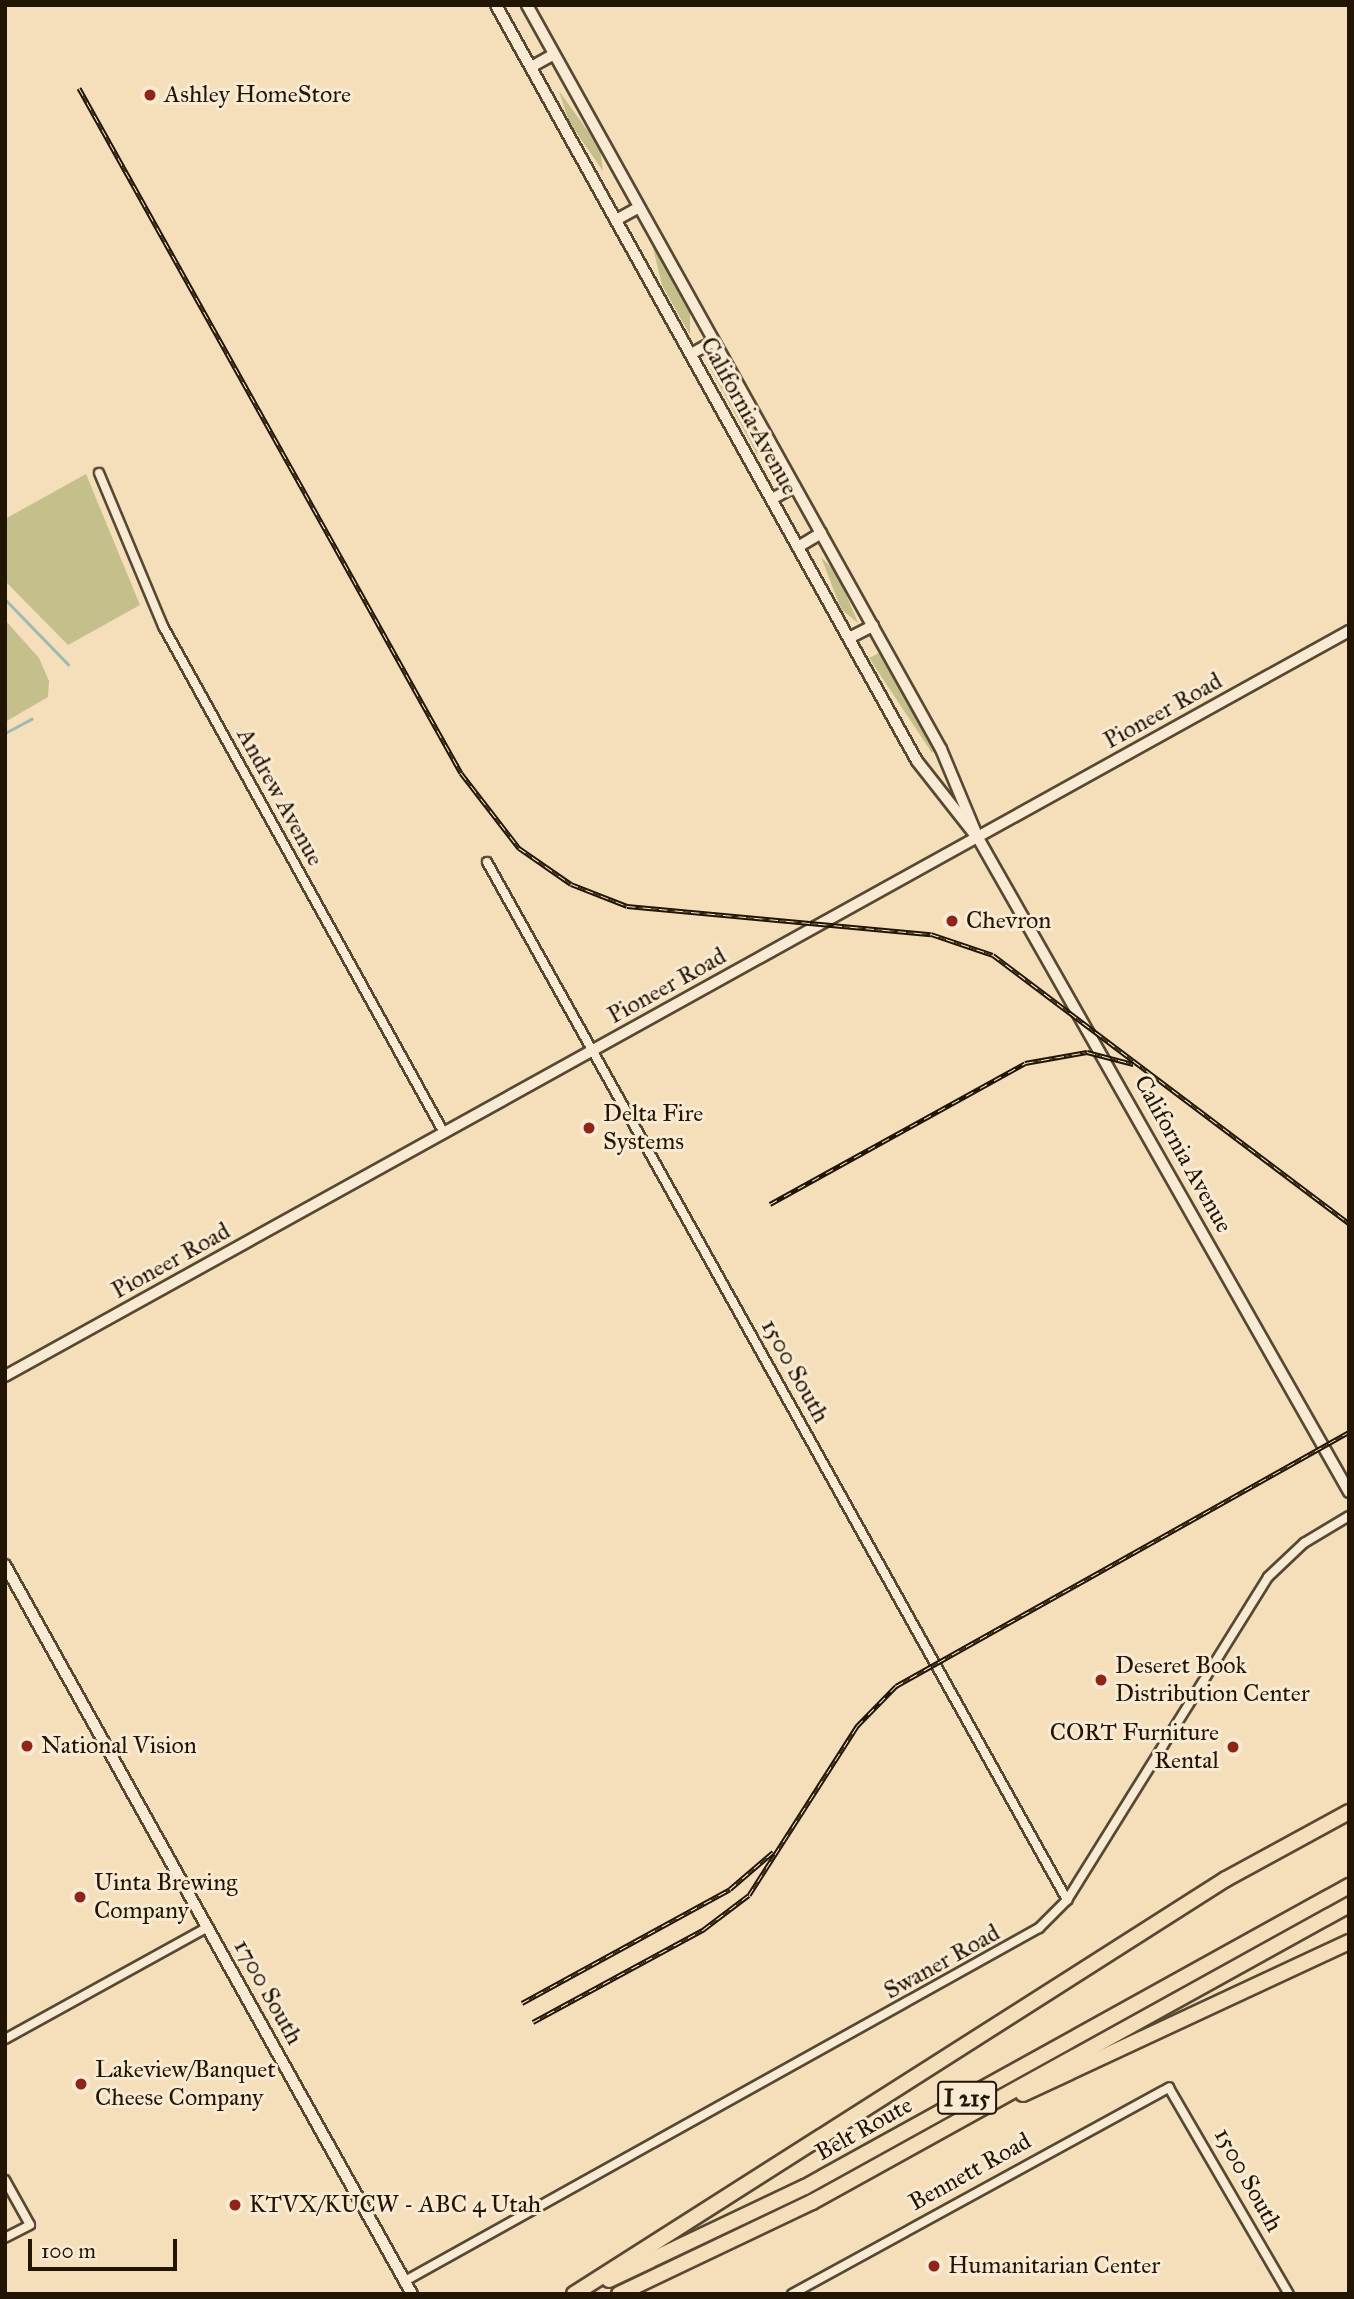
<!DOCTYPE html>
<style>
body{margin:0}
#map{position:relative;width:1354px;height:2299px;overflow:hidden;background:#f5dfbb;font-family:"IM FELL Great Primer",serif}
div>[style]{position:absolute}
.green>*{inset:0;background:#c4bf8b}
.stream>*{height:2.5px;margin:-1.25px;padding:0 1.25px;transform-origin:1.25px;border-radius:1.25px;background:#9cbcb3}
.roads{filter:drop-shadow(2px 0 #574832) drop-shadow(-2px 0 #574832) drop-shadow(0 2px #574832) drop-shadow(0 -2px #574832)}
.street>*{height:8px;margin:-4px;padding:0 4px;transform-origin:4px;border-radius:4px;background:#f8ead3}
.secondary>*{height:10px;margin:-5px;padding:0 5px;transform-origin:5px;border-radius:5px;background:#f8ead3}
.highway>*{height:14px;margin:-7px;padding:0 7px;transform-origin:7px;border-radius:7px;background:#f5dfbb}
.rail>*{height:5px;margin-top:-2.5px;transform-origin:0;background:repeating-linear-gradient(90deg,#f8ead3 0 8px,#221504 0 16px);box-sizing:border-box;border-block:2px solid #221504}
.dots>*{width:19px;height:19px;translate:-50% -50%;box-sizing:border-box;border:4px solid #f8ead3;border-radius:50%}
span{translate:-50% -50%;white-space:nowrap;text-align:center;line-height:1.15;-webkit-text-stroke:6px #f8ead3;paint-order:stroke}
.shield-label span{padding:2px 5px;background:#f8ead3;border:2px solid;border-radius:5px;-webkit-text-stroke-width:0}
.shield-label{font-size:23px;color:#221504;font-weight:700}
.poi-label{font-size:24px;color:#221504}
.left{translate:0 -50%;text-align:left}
.right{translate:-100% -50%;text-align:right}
.street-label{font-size:24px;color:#221504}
.frame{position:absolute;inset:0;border:7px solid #221504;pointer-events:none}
.scale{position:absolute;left:28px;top:2239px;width:149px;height:32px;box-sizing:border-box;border:4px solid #221504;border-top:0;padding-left:9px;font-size:21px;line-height:24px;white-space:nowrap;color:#221504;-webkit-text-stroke:5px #f8ead3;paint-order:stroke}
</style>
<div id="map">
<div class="green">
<div style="clip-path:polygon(559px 91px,600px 148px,603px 171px,569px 122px)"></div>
<div style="clip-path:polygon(651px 240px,690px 311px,690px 335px,662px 285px)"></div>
<div style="clip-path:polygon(709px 366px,753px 424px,766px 449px,757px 454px)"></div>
<div style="clip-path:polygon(86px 474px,140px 605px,68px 645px,5px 581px,5px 519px)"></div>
<div style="clip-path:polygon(821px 557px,837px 573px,858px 623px,841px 609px)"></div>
<div style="clip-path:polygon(5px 620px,39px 658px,49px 681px,48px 697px,5px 722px)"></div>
<div style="clip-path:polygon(881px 652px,935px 750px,932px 753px,869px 658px)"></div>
</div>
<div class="stream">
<div style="left:5px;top:599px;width:91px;rotate:45.9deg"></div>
<div style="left:5px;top:733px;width:30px;rotate:-28deg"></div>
</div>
<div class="roads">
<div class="street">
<div style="left:99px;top:473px;width:166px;rotate:67.3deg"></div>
<div style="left:163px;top:626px;width:580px;rotate:61deg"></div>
<div style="left:487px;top:862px;width:1189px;rotate:60.8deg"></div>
<div style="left:5px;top:2039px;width:232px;rotate:-28.9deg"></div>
<div style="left:5px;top:2180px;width:51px;rotate:60.9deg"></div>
<div style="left:30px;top:2225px;width:28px;rotate:153deg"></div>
<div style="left:405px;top:2281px;width:726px;rotate:-29.11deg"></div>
<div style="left:1039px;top:1928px;width:40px;rotate:-45deg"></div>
<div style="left:1067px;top:1900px;width:380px;rotate:-58.1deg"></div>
<div style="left:1268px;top:1577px;width:50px;rotate:-43.4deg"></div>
<div style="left:1304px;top:1543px;width:52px;rotate:-31deg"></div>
<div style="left:792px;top:2294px;width:430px;rotate:-28.7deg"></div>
<div style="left:1169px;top:2088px;width:238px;rotate:59.8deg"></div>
</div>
<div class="secondary">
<div style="left:496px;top:5px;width:865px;rotate:60.89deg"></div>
<div style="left:917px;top:761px;width:95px;rotate:51.8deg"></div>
<div style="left:527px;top:5px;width:851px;rotate:60.91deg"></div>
<div style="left:941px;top:749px;width:96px;rotate:67.4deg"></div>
<div style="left:978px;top:838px;width:752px;rotate:60.43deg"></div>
<div style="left:531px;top:67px;width:26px;rotate:-29deg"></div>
<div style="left:616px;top:220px;width:26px;rotate:-29deg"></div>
<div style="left:691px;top:354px;width:26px;rotate:-29deg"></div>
<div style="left:772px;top:499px;width:26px;rotate:-29deg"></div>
<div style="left:798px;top:547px;width:27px;rotate:-31deg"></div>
<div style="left:849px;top:638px;width:27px;rotate:-27deg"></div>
<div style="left:5px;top:1376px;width:1537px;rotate:-29deg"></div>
<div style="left:5px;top:1565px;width:835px;rotate:60.83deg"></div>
</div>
<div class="highway">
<div style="left:1023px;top:2094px;width:360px;rotate:-25deg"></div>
<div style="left:609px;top:2280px;width:217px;rotate:-25.4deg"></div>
<div style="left:805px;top:2187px;width:622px;rotate:-28.96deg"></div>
<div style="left:574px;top:2294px;width:773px;rotate:-32.48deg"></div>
<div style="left:1226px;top:1879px;width:140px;rotate:-28.6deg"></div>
<div style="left:619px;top:2294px;width:214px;rotate:-25.5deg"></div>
<div style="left:812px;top:2202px;width:614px;rotate:-28.95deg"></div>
</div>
</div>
<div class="rail">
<div style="left:79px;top:88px;width:784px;rotate:60.85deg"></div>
<div style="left:461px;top:773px;width:95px;rotate:52.3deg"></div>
<div style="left:519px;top:848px;width:63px;rotate:34.7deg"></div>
<div style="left:571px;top:884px;width:60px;rotate:21.4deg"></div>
<div style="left:627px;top:906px;width:305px;rotate:5.3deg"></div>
<div style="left:931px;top:934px;width:65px;rotate:18.7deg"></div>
<div style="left:993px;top:955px;width:446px;rotate:37deg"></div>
<div style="left:770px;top:1204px;width:291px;rotate:-28.9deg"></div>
<div style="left:1025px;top:1063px;width:63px;rotate:-10.1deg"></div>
<div style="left:1087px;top:1052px;width:48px;rotate:14.6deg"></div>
<div style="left:522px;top:2003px;width:237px;rotate:-28.7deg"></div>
<div style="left:730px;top:1889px;width:57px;rotate:-40.7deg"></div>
<div style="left:533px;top:2022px;width:195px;rotate:-28.5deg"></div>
<div style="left:704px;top:1929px;width:56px;rotate:-37.1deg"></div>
<div style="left:749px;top:1895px;width:201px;rotate:-57.4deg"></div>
<div style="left:857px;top:1726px;width:56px;rotate:-45.7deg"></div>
<div style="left:896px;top:1686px;width:519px;rotate:-29.28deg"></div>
</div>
<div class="dots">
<div style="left:150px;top:95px;background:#8f2418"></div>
<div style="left:952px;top:921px;background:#8f2418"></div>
<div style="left:589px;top:1128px;background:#8f2418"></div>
<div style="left:1101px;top:1680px;background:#8f2418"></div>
<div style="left:27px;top:1746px;background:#8f2418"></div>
<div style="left:1233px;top:1747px;background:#8f2418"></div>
<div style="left:80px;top:1897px;background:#8f2418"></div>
<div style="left:81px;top:2084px;background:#8f2418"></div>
<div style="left:235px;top:2205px;background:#8f2418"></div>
<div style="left:934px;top:2266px;background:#8f2418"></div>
</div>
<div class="shield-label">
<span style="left:967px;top:2098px">I 215</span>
</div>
<div class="poi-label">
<span class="left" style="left:164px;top:95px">Ashley HomeStore</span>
<span class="left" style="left:966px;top:921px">Chevron</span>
<span class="left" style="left:603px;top:1128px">Delta Fire<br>Systems</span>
<span class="left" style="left:1115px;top:1680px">Deseret Book<br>Distribution Center</span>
<span class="right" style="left:1219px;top:1747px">CORT Furniture<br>Rental</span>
<span class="left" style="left:41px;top:1746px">National Vision</span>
<span class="left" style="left:94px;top:1897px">Uinta Brewing<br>Company</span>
<span class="left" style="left:95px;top:2084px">Lakeview/Banquet<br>Cheese Company</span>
<span class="left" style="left:249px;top:2205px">KTVX/KUCW - ABC 4 Utah</span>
<span class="left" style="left:948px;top:2266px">Humanitarian Center</span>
</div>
<div class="street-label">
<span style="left:749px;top:416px;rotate:61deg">California Avenue</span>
<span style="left:1163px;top:711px;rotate:-29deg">Pioneer Road</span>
<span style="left:280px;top:797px;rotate:61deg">Andrew Avenue</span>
<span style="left:667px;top:986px;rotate:-29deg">Pioneer Road</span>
<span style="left:1183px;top:1154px;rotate:61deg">California Avenue</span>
<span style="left:171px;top:1261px;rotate:-29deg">Pioneer Road</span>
<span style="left:795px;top:1371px;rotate:61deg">1500 South</span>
<span style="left:942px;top:1962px;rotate:-29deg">Swaner Road</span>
<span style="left:268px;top:1992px;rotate:61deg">1700 South</span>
<span style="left:864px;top:2129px;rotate:-29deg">Belt Route</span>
<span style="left:970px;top:2172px;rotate:-29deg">Bennett Road</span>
<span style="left:1248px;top:2180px;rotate:61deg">1500 South</span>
</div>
<div class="frame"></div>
<div class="scale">100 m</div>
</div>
